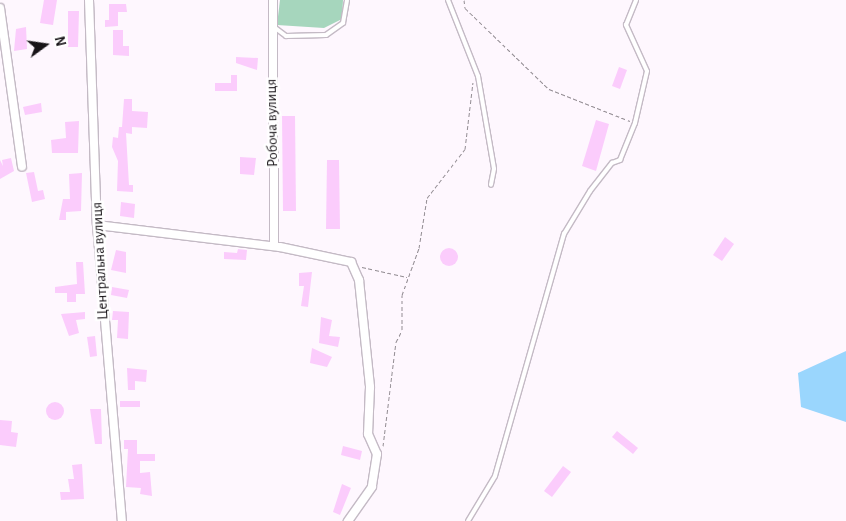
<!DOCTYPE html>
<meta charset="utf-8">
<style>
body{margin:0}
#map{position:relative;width:846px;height:521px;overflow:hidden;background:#fef7fe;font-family:"Alegreya Sans",sans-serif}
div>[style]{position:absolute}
.green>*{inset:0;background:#a6d6bd}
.water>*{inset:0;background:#9ad6fd}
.building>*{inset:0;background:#fbccfc}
.round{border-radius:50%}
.path>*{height:1px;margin-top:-0.5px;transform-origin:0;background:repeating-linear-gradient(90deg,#928c92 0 4px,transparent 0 6.5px)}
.roads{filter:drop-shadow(1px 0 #c4bac5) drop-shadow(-1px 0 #c4bac5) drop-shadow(0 1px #c4bac5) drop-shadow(0 -1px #c4bac5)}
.lane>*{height:4px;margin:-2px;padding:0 2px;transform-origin:2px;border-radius:2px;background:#fff}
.street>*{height:8px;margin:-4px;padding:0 4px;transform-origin:4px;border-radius:4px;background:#fff}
span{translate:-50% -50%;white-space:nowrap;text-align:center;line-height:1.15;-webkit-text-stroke:5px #fff;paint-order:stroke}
.street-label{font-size:15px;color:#181418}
.north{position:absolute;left:20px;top:20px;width:50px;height:50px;-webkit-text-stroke:4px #fff;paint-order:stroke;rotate:76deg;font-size:14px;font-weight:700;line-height:20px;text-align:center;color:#181418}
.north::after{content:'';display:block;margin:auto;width:18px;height:22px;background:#181418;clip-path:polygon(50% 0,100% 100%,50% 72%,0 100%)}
</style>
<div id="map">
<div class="green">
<div style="clip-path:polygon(280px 0,343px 0,342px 19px,324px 28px,277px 25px)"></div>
</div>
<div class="water">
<div style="clip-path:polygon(846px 351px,846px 422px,801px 407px,798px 373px)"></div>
</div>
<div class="building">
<div style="clip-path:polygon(44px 0,57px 0,53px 25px,40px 23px)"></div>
<div style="clip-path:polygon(109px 4px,126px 4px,127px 12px,118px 12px,118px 26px,105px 27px,105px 20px,109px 20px)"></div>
<div style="clip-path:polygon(68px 11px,79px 11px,78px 47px,68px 47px)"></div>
<div style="clip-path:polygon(26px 27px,27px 49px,14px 51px,16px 29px)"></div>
<div style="clip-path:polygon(113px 30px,123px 30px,123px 46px,129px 46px,129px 56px,113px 55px)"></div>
<div style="clip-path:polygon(236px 57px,258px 58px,257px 70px,236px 63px)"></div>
<div style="clip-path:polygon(619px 67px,627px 70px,620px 89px,612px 86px)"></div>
<div style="clip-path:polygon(231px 75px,237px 75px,237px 91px,215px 91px,215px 83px,231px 83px)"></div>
<div style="clip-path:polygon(124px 99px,132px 99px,132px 111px,148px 112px,147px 128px,132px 127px,132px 134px,126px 133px,129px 185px,133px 185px,133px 192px,117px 191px,118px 161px,112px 147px,113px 137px,118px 138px,119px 127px,122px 127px)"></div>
<div style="clip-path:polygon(41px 103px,42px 112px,25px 115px,23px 107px)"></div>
<div style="clip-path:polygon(282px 116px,295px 116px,296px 211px,283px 211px)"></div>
<div style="clip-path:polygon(596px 120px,609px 124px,596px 171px,582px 166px)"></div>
<div style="clip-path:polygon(79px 121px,78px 153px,52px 153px,51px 140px,66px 138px,65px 122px)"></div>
<div style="clip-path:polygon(240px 157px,256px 158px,254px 175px,240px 174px)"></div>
<div style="clip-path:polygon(11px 158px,14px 171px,0 179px,0 160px,3px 166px,2px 160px)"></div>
<div style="clip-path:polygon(327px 160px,339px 160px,340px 229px,326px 229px)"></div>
<div style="clip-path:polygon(34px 172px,38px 191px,43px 190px,45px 199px,32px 202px,26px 173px)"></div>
<div style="clip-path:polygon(82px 173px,81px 211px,66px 212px,66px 220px,59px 220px,63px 199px,70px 199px,69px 174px)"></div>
<div style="clip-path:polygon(121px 202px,135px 204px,134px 218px,120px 216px)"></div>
<div style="clip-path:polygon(725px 237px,734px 244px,722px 261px,713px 255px)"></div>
<div class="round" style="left:440px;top:248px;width:18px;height:18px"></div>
<div style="clip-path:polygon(238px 249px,247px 250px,246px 260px,224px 259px,224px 252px,237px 253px)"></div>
<div style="clip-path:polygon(116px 250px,126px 252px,126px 273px,111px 270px)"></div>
<div style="clip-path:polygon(76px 262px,83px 262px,85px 294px,76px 294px,76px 302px,67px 302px,67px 293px,55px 293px,55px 287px,77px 284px)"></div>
<div style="clip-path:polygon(312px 272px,308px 307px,301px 306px,304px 286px,299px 286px,299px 273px)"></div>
<div style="clip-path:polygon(112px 287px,129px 290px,127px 298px,111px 295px)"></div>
<div style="clip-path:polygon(113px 311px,129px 312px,128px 339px,117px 338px,118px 320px,112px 320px)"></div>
<div style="clip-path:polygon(85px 312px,85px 319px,76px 320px,79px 333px,69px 336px,61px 314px)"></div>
<div style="clip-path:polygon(321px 317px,332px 320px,329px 336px,340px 337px,338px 347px,319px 343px)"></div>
<div style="clip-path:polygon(95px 336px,97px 356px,90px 357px,87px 337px)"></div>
<div style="clip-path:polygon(312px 348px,332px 357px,327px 367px,310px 363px)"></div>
<div style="clip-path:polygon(127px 368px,147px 370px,146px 382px,135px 381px,135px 390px,128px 390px)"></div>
<div style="clip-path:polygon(120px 401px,140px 401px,140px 407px,120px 407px)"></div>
<div class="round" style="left:46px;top:402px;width:18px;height:18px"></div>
<div style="clip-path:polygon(90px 409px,101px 409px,102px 444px,95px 444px)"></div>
<div style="clip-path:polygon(0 420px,12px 421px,11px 432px,18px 433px,16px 447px,0 445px)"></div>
<div style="clip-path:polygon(617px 431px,638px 448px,633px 454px,612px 437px)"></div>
<div style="clip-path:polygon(124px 440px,137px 440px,137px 454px,155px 454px,155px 461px,140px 461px,140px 473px,150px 472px,152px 496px,140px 494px,141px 488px,126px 487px,128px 449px,124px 449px)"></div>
<div style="clip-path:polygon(343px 446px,362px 451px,360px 460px,341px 455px)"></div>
<div style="clip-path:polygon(82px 464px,84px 499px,61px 500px,60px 492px,70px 492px,68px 479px,74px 479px,72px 465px)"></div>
<div style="clip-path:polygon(563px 466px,571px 472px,552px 497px,544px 491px)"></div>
<div style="clip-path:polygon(342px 484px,351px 488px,340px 515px,333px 512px)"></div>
</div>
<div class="path">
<div style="left:464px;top:0;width:8px;rotate:83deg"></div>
<div style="left:465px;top:8px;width:117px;rotate:44deg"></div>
<div style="left:549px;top:89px;width:87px;rotate:21.6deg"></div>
<div style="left:362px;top:267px;width:46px;rotate:12.5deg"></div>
<div style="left:383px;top:446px;width:105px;rotate:-82.9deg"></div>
<div style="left:396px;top:342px;width:13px;rotate:-63deg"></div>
<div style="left:402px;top:330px;width:35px;rotate:-90deg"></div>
<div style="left:402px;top:295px;width:50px;rotate:-70.1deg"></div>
<div style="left:419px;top:248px;width:51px;rotate:-80.9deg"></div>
<div style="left:427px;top:198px;width:62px;rotate:-52.2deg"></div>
<div style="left:465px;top:149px;width:67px;rotate:-83.2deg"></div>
</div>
<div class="roads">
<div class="lane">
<div style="left:448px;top:0;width:82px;rotate:68.5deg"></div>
<div style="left:478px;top:76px;width:94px;rotate:80.2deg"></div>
<div style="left:494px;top:169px;width:16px;rotate:101deg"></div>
<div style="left:274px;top:27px;width:15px;rotate:37deg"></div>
<div style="left:286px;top:36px;width:40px;rotate:-1.4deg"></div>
<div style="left:326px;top:35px;width:21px;rotate:-35deg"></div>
<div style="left:343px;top:23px;width:23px;rotate:-80deg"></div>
<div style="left:468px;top:521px;width:52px;rotate:-59deg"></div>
<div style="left:495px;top:476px;width:252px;rotate:-74.1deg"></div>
<div style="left:564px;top:234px;width:50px;rotate:-58.8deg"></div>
<div style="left:590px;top:191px;width:36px;rotate:-52deg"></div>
<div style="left:612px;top:163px;width:9px;rotate:-21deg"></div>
<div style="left:620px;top:160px;width:40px;rotate:-68deg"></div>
<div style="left:635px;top:123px;width:53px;rotate:-77deg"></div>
<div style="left:647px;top:71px;width:51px;rotate:-114.5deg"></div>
<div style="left:626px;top:25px;width:27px;rotate:-68deg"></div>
</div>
<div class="street">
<div style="left:89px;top:0;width:225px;rotate:88deg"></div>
<div style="left:97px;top:225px;width:297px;rotate:85.2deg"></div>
<div style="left:273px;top:0;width:246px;rotate:89.8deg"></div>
<div style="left:0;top:8px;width:160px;rotate:82.1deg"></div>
<div style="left:97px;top:225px;width:184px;rotate:6.9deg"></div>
<div style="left:280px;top:247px;width:73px;rotate:11.9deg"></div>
<div style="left:351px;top:262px;width:20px;rotate:66deg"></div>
<div style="left:359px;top:280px;width:108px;rotate:84.1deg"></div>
<div style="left:370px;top:387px;width:47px;rotate:92.4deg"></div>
<div style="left:368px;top:434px;width:22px;rotate:66deg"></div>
<div style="left:377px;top:454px;width:33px;rotate:99deg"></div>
<div style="left:372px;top:487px;width:42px;rotate:125.2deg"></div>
</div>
</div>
<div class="street-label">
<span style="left:272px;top:123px;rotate:-91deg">Робоча вулиця</span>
<span style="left:100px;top:261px;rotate:-93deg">Центральна вулиця</span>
</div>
<div class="north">N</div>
</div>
